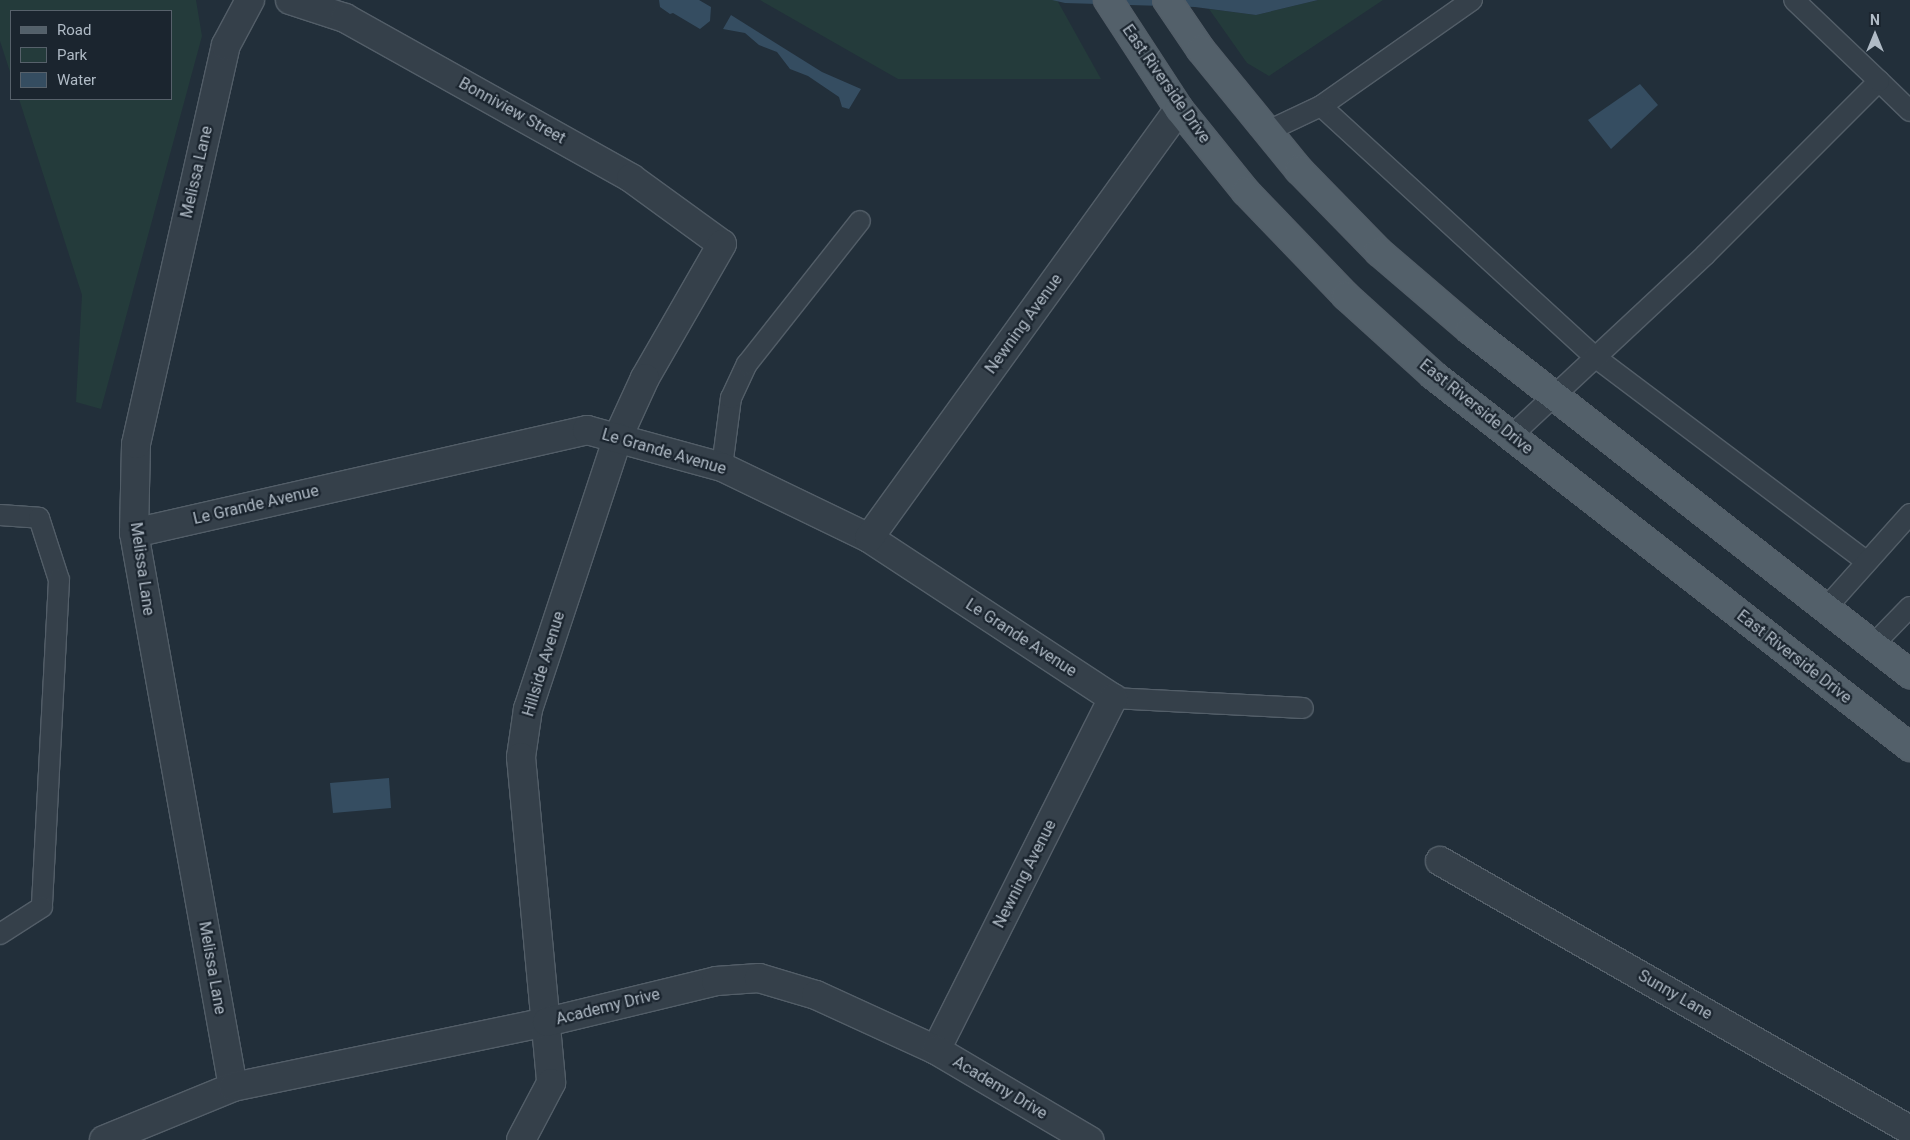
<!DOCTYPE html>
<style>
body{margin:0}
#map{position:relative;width:1910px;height:1140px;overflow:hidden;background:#222f3a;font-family:Roboto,sans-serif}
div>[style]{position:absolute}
.green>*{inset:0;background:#243b3b}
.water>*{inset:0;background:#354d61}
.roads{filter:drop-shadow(1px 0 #535e68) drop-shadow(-1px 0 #535e68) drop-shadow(0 1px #535e68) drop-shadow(0 -1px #535e68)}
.service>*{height:20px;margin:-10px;padding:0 10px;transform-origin:10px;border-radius:10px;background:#35404a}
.minor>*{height:28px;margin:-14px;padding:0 14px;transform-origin:14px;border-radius:14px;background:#35404a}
.primary>*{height:28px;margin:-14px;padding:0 14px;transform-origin:14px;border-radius:14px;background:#53606a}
span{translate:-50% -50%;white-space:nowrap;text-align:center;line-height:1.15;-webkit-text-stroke:4.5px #1b252f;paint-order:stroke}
.street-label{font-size:16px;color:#b0bbc6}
.legend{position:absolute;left:10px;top:10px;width:162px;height:90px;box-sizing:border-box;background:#1b252f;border:1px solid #57616b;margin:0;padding:6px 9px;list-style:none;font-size:15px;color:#b0bbc6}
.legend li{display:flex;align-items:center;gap:10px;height:25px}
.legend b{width:25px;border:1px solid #57616b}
.north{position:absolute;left:1850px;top:10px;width:50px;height:50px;-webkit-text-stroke:4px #1b252f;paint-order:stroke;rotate:0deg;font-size:14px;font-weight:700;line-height:20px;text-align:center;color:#b0bbc6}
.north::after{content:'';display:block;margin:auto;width:18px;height:22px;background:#b0bbc6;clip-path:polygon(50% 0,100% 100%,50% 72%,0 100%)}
</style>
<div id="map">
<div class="green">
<div style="clip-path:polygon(0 0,196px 0,202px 36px,101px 409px,76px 402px,82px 295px,19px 99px,171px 99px,171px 11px,11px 11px,11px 75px,0 41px)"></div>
<div style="clip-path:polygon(760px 0,1057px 0,1101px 79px,898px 79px)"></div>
<div style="clip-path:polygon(1318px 0,1383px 0,1269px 76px,1247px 63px,1209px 9px,1256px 15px)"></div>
</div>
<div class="water">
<div style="clip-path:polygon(659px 0,699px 0,711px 7px,710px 21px,700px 29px,673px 13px,670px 14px,660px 7px)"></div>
<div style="clip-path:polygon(1052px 0,1318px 0,1256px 15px,1195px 7px,1065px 3px)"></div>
<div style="clip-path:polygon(731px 15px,822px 72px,861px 89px,849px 109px,842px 107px,839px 97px,808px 76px,790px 69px,777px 52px,759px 45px,745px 33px,723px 29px)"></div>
<div style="clip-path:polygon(1640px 84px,1658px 105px,1611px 149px,1588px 120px)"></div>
<div style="clip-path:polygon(389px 778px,391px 808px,333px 813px,330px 783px)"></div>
</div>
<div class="roads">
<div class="service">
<div style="left:1472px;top:0;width:184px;rotate:144.9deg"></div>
<div style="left:1321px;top:106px;width:372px;rotate:42.5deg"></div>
<div style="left:1595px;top:357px;width:339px;rotate:37deg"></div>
<div style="left:1879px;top:81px;width:43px;rotate:44.1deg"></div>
<div style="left:1268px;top:131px;width:59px;rotate:-25.3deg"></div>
<div style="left:1511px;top:436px;width:265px;rotate:-43deg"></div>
<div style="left:1705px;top:255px;width:246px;rotate:-45deg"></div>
<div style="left:1879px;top:81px;width:117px;rotate:-136.4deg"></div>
<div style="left:722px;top:467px;width:70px;rotate:-82.6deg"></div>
<div style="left:731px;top:398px;width:38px;rotate:-65deg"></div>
<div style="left:747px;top:364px;width:182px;rotate:-51.7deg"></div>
<div style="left:0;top:515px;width:39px;rotate:4deg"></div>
<div style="left:39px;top:518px;width:65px;rotate:72.1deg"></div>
<div style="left:59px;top:580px;width:327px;rotate:93deg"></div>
<div style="left:42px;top:907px;width:50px;rotate:147.3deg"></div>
<div style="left:1826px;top:608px;width:126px;rotate:-48.2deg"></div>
<div style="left:1873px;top:645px;width:53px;rotate:-45.8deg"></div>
<div style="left:1113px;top:698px;width:190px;rotate:3deg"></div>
</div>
<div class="minor">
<div style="left:290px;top:0;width:58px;rotate:18.1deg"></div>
<div style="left:345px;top:18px;width:328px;rotate:29.2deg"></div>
<div style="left:631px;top:178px;width:112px;rotate:36deg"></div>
<div style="left:722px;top:244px;width:155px;rotate:119.9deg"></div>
<div style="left:645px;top:378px;width:65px;rotate:114.6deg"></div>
<div style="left:618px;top:437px;width:287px;rotate:108.3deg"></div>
<div style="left:528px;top:709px;width:49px;rotate:98.3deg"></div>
<div style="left:521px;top:757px;width:327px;rotate:84.7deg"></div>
<div style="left:551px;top:1083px;width:64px;rotate:117.8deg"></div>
<div style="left:134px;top:533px;width:465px;rotate:-12.8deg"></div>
<div style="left:587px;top:430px;width:140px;rotate:15.3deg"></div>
<div style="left:722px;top:467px;width:163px;rotate:25.8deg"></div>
<div style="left:869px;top:538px;width:292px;rotate:33.3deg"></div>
<div style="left:1113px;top:698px;width:394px;rotate:116.7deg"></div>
<div style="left:869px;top:538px;width:529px;rotate:-54.15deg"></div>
<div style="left:1440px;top:861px;width:542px;rotate:29.78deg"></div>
<div style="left:233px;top:1087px;width:563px;rotate:-100.13deg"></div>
<div style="left:134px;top:533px;width:89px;rotate:-88.7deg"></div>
<div style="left:136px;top:444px;width:409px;rotate:-77.3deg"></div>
<div style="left:226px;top:45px;width:51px;rotate:-61.9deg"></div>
<div style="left:104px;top:1140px;width:139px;rotate:-22.3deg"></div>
<div style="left:233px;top:1087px;width:321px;rotate:-11.7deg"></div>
<div style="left:547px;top:1022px;width:174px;rotate:-13.6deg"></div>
<div style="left:716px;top:981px;width:43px;rotate:-4deg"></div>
<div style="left:759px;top:978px;width:59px;rotate:16.6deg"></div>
<div style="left:816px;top:995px;width:132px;rotate:24.6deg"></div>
<div style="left:936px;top:1050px;width:178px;rotate:30.5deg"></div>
</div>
<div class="primary">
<div style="left:1108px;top:0;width:130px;rotate:56.9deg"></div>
<div style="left:1179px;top:109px;width:107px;rotate:51.1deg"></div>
<div style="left:1246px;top:192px;width:144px;rotate:46.1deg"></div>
<div style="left:1346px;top:296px;width:118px;rotate:42.2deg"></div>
<div style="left:1433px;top:375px;width:605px;rotate:37.95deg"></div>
<div style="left:1167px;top:0;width:60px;rotate:55.8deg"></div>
<div style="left:1201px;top:50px;width:155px;rotate:50.8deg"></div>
<div style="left:1299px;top:170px;width:115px;rotate:45.7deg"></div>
<div style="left:1379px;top:252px;width:120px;rotate:40.6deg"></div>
<div style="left:1470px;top:330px;width:559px;rotate:38.02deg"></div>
</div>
</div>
<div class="street-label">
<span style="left:1166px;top:84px;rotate:55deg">East Riverside Drive</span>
<span style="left:512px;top:111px;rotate:29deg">Bonniview Street</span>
<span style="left:197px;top:172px;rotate:-77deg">Melissa Lane</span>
<span style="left:1024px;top:324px;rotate:-54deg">Newning Avenue</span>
<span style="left:1476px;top:407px;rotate:39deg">East Riverside Drive</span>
<span style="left:664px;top:452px;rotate:16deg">Le Grande Avenue</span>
<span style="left:256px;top:505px;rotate:-13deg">Le Grande Avenue</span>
<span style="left:142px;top:569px;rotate:82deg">Melissa Lane</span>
<span style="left:1021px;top:638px;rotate:33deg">Le Grande Avenue</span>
<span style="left:1794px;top:657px;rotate:38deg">East Riverside Drive</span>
<span style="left:544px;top:664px;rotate:-73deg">Hillside Avenue</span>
<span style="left:1025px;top:874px;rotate:-63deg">Newning Avenue</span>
<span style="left:212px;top:968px;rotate:80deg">Melissa Lane</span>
<span style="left:1675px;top:995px;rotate:30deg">Sunny Lane</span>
<span style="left:608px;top:1007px;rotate:-14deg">Academy Drive</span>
<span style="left:1000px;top:1088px;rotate:31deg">Academy Drive</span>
</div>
<ul class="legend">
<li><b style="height:6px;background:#53606a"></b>Road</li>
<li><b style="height:14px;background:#243b3b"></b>Park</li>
<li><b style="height:14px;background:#354d61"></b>Water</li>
</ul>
<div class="north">N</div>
</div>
